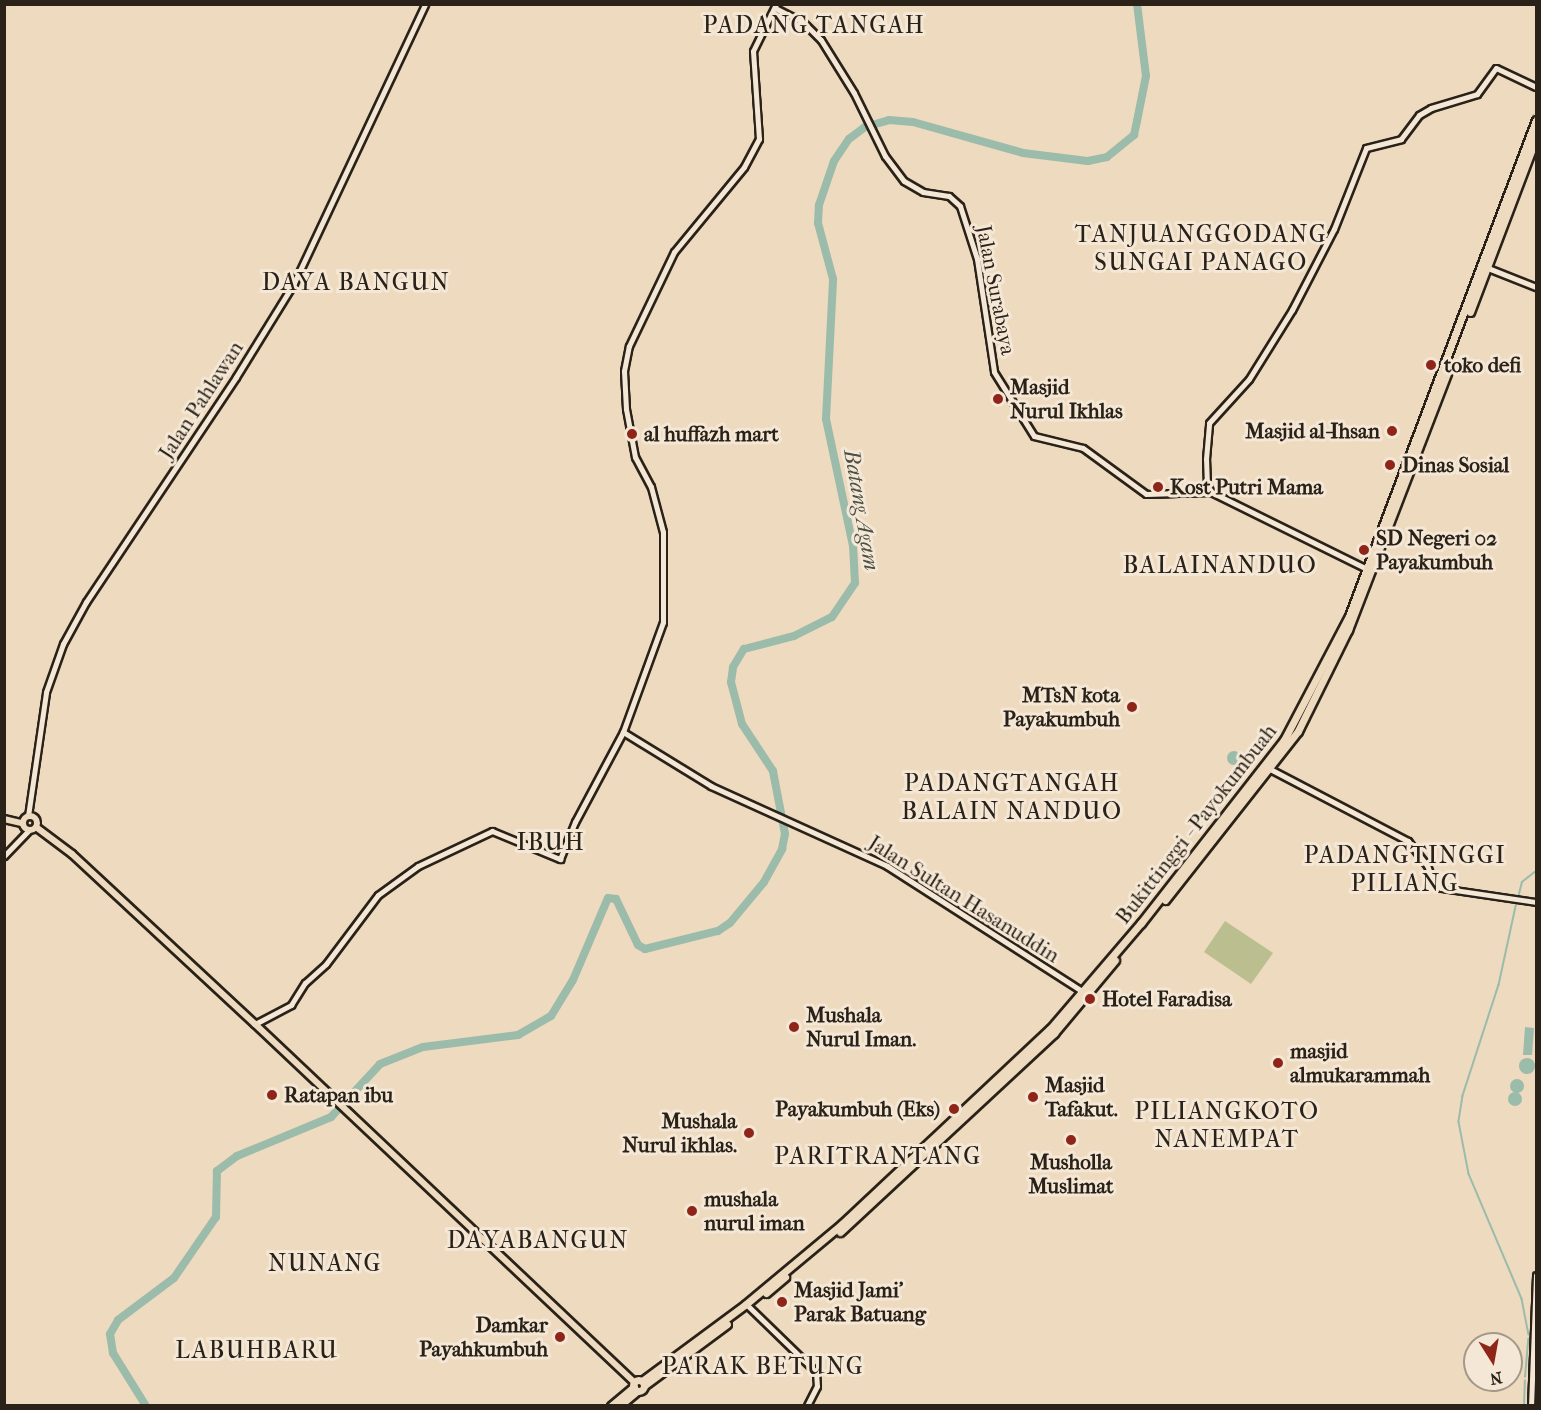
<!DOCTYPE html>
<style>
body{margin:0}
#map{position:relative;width:1541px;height:1410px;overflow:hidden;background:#eedabe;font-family:"IM FELL French Canon",serif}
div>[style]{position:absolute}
.green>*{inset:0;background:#bbbf90}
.water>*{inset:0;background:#9bbbab}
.round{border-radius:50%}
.stream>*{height:1.5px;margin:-0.75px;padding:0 0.75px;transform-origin:0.75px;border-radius:0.75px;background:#9bbbab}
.river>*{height:8px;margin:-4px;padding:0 4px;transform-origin:4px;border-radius:4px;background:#9bbbab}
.roads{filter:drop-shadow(2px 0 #2a2218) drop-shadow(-2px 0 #2a2218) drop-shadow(0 2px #2a2218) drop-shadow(0 -2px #2a2218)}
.secondary>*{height:5px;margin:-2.5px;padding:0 2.5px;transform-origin:2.5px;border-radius:2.5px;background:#f4e7d5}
.primary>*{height:6px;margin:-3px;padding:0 3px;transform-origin:3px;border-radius:3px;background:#eedabe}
.primary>.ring{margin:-3px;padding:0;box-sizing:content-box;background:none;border:6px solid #eedabe;border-radius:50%}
.highway>*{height:7px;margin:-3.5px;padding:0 3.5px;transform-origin:3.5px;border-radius:3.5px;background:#eedabe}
.highway>.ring{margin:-3.5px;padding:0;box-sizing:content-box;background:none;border:7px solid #eedabe;border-radius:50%}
.dots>*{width:16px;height:16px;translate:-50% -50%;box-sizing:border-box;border:3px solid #f4e7d5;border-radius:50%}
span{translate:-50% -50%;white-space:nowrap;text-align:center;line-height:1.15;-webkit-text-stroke:6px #f4e7d5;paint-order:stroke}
.street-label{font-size:21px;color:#2a2218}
.poi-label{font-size:21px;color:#2a2218;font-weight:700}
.left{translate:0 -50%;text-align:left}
.right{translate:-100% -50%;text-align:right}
.water-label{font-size:22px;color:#4c5044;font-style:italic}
.quarter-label{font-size:24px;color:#2a2218;letter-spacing:1.5px}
.frame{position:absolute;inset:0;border:6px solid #2a2218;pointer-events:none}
.north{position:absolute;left:1463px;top:1332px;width:60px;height:60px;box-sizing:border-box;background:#f4e7d5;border:2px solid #a39889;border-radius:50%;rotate:169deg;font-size:16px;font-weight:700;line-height:24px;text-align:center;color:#2a2218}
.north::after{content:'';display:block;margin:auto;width:21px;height:27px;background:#8f2418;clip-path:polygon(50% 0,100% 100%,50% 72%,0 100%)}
</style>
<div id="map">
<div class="green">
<div style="clip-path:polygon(1225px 921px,1273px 953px,1251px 984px,1204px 952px)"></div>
</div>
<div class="water">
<div class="round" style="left:1227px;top:751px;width:14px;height:14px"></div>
<div style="clip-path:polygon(1525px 1027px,1534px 1028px,1532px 1055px,1523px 1055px)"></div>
<div class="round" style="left:1519px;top:1058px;width:16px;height:16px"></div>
<div class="round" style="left:1510px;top:1079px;width:14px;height:14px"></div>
<div class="round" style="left:1508px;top:1092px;width:14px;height:14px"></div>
</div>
<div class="stream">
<div style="left:1518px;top:898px;width:16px;rotate:-76deg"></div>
<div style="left:1522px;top:882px;width:18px;rotate:-38deg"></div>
<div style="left:1517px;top:902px;width:85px;rotate:102.2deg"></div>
<div style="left:1499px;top:985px;width:117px;rotate:108deg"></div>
<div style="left:1463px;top:1096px;width:26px;rotate:99deg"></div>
<div style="left:1459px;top:1122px;width:53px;rotate:79.1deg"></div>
<div style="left:1469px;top:1174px;width:136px;rotate:67deg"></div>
<div style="left:1522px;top:1299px;width:36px;rotate:79deg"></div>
<div style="left:1525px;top:1377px;width:38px;rotate:-85deg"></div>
<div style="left:1524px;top:1406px;width:25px;rotate:-88deg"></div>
</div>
<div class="river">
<div style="left:146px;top:1406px;width:62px;rotate:-121.9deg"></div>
<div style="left:113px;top:1353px;width:19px;rotate:-99deg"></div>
<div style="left:110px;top:1334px;width:16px;rotate:-60deg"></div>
<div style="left:118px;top:1320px;width:70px;rotate:-36.9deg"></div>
<div style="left:174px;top:1278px;width:74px;rotate:-55.5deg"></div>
<div style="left:216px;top:1217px;width:46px;rotate:-88.8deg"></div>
<div style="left:217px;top:1171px;width:25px;rotate:-37deg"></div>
<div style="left:237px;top:1156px;width:102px;rotate:-22.5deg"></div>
<div style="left:331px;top:1117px;width:72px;rotate:-47.2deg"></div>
<div style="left:380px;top:1064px;width:46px;rotate:-21.6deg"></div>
<div style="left:423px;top:1047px;width:96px;rotate:-7.2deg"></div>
<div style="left:518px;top:1035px;width:38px;rotate:-30deg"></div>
<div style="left:551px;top:1016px;width:42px;rotate:-58.6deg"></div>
<div style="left:573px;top:980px;width:89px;rotate:-66.9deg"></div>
<div style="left:608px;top:898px;width:8px;rotate:7deg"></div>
<div style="left:616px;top:899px;width:51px;rotate:64.4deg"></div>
<div style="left:638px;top:945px;width:8px;rotate:30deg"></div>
<div style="left:645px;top:949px;width:75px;rotate:-13.9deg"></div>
<div style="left:718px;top:931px;width:14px;rotate:-34deg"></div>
<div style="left:730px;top:923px;width:53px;rotate:-50.3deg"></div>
<div style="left:764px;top:882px;width:38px;rotate:-61deg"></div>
<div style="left:782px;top:849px;width:15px;rotate:-79deg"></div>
<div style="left:785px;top:834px;width:64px;rotate:-100.8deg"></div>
<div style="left:773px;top:771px;width:56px;rotate:-123.4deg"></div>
<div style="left:742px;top:724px;width:43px;rotate:-104.7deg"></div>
<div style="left:731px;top:682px;width:15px;rotate:-82deg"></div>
<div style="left:733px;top:667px;width:21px;rotate:-59deg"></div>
<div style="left:744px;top:649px;width:52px;rotate:-14.6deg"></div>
<div style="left:794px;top:636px;width:42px;rotate:-26.6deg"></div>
<div style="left:832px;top:617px;width:41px;rotate:-55.9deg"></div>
<div style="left:855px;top:583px;width:37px;rotate:-93deg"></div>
<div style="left:853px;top:546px;width:130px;rotate:-102deg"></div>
<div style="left:826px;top:419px;width:140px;rotate:-87.1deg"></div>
<div style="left:833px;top:279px;width:58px;rotate:-105deg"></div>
<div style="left:818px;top:223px;width:18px;rotate:-87deg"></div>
<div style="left:819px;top:205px;width:46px;rotate:-71.2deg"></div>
<div style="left:834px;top:161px;width:27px;rotate:-56deg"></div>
<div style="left:849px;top:139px;width:20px;rotate:-37deg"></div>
<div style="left:865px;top:127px;width:25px;rotate:-16deg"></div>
<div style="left:889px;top:120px;width:24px;rotate:5deg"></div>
<div style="left:913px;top:122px;width:114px;rotate:15.7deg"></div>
<div style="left:1023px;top:153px;width:65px;rotate:7deg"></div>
<div style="left:1088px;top:161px;width:19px;rotate:-12deg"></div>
<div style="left:1107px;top:157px;width:35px;rotate:-39deg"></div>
<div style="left:1134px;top:135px;width:14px;rotate:-78deg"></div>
<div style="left:1137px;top:121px;width:46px;rotate:-78.7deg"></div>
<div style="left:1146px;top:76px;width:73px;rotate:-97.1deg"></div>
</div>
<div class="roads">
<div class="secondary">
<div style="left:775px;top:8px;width:31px;rotate:27deg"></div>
<div style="left:803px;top:22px;width:25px;rotate:45deg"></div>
<div style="left:821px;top:40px;width:62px;rotate:58.1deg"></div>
<div style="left:854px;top:93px;width:70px;rotate:63.8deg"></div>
<div style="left:885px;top:156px;width:31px;rotate:53deg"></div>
<div style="left:904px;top:181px;width:22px;rotate:30deg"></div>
<div style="left:923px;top:192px;width:26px;rotate:9deg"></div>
<div style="left:949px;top:196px;width:15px;rotate:42deg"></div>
<div style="left:960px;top:206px;width:56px;rotate:72.2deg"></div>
<div style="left:977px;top:259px;width:114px;rotate:81.4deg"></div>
<div style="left:994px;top:372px;width:75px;rotate:58deg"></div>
<div style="left:1034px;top:436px;width:50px;rotate:13.8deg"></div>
<div style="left:1083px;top:448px;width:78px;rotate:36.1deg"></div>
<div style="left:1146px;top:494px;width:65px;rotate:-1.8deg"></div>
<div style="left:1211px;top:492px;width:174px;rotate:26.3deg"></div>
<div style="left:1488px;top:268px;width:52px;rotate:21.6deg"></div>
<div style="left:1211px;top:492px;width:7px;rotate:-124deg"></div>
<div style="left:1207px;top:486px;width:27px;rotate:-92deg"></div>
<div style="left:1206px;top:459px;width:36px;rotate:-85deg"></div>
<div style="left:1209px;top:423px;width:59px;rotate:-47.7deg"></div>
<div style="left:1249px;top:379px;width:81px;rotate:-58.1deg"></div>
<div style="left:1292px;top:310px;width:91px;rotate:-62.6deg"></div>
<div style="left:1334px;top:229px;width:87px;rotate:-68.4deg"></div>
<div style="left:1366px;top:148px;width:36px;rotate:-14deg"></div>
<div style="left:1401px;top:139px;width:30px;rotate:-53deg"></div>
<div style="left:1419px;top:115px;width:14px;rotate:-30deg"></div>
<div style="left:1431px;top:108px;width:48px;rotate:-16.9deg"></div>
<div style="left:1477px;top:94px;width:32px;rotate:-54deg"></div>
<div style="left:1496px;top:68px;width:44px;rotate:25.4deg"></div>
<div style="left:623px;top:732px;width:103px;rotate:31.5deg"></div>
<div style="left:711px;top:786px;width:193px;rotate:24.4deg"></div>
<div style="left:887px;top:866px;width:232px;rotate:32.7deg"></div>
<div style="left:1270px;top:769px;width:156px;rotate:27.6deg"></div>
<div style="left:1408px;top:841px;width:31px;rotate:52deg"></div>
<div style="left:1427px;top:865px;width:20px;rotate:70deg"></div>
<div style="left:1434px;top:884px;width:8px;rotate:30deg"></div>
<div style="left:1441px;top:888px;width:96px;rotate:8.4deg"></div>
<div style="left:28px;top:816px;width:125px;rotate:-81.7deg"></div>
<div style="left:46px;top:692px;width:51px;rotate:-70.5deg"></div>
<div style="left:63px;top:644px;width:48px;rotate:-61.3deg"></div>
<div style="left:86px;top:602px;width:270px;rotate:-56.3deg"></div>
<div style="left:236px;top:377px;width:110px;rotate:-58.3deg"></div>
<div style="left:294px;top:283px;width:308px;rotate:-64.8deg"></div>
<div style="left:4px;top:856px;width:36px;rotate:-46deg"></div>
<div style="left:255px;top:1024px;width:41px;rotate:-27.8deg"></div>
<div style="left:291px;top:1005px;width:26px;rotate:-58deg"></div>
<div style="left:305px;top:983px;width:28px;rotate:-42deg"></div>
<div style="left:326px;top:964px;width:86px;rotate:-53deg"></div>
<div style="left:378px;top:895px;width:49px;rotate:-35.9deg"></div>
<div style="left:418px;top:866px;width:82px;rotate:-25.3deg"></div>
<div style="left:492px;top:831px;width:74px;rotate:22.4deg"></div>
<div style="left:560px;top:859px;width:40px;rotate:-68deg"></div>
<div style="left:575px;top:822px;width:102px;rotate:-61.9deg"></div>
<div style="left:623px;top:732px;width:117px;rotate:-70deg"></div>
<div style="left:663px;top:622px;width:90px;rotate:-90deg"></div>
<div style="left:663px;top:532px;width:47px;rotate:-104.9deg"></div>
<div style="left:651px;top:487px;width:34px;rotate:-118deg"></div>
<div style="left:635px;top:457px;width:49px;rotate:-100.6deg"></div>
<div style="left:626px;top:409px;width:38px;rotate:-93deg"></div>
<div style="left:624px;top:371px;width:25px;rotate:-79deg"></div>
<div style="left:629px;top:346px;width:104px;rotate:-64.4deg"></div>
<div style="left:674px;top:252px;width:110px;rotate:-50.5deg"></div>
<div style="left:744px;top:167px;width:32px;rotate:-62deg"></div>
<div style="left:759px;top:139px;width:88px;rotate:-93.9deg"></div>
<div style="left:753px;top:51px;width:52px;rotate:-63.9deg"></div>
<div style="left:746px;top:1304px;width:98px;rotate:44.2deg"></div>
<div style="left:816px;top:1372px;width:14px;rotate:86deg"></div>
<div style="left:817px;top:1386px;width:22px;rotate:117deg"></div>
<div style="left:1531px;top:1406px;width:131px;rotate:-87.8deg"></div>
</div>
<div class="primary">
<div class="ring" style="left:23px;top:816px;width:8px;height:8px"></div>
<div style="left:4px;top:819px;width:18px;rotate:13deg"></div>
<div style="left:36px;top:827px;width:45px;rotate:36.9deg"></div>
<div style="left:72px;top:854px;width:250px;rotate:42.9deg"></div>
<div style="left:255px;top:1024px;width:523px;rotate:43.37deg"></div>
</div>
<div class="highway">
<div style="left:1470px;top:312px;width:186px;rotate:-69.2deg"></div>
<div style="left:1165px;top:900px;width:215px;rotate:-51.8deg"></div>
<div style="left:1298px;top:731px;width:113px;rotate:-63.7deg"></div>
<div style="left:1348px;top:630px;width:275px;rotate:-68.9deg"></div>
<div style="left:840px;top:1232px;width:292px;rotate:-42.9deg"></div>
<div style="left:1054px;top:1033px;width:95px;rotate:-50.1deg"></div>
<div style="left:766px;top:1293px;width:25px;rotate:-40deg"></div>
<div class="ring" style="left:633.5px;top:1380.5px;width:4px;height:4px"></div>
<div style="left:642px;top:1381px;width:129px;rotate:-36.5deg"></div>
<div style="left:746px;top:1304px;width:125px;rotate:-39.8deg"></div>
<div style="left:842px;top:1224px;width:285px;rotate:-43.2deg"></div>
<div style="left:1050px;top:1029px;width:140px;rotate:-49.4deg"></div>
<div style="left:1141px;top:923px;width:232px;rotate:-52deg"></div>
<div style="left:1284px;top:740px;width:140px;rotate:-62.3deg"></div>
<div style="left:1349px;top:616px;width:530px;rotate:-69.34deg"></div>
<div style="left:645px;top:1385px;width:102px;rotate:-36.6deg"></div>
<div style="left:611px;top:1406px;width:30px;rotate:-40deg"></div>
<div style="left:619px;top:1406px;width:23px;rotate:-40deg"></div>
</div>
</div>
<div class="dots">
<div style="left:1431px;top:365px;background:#8f2418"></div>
<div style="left:998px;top:399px;background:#8f2418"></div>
<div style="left:1392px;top:431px;background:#8f2418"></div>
<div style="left:632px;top:434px;background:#8f2418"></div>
<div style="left:1390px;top:465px;background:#8f2418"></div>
<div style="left:1158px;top:487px;background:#8f2418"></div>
<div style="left:1364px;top:550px;background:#8f2418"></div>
<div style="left:1132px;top:707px;background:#8f2418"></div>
<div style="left:1090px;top:999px;background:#8f2418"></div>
<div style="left:794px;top:1027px;background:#8f2418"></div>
<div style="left:1278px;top:1063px;background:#8f2418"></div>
<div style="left:272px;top:1095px;background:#8f2418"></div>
<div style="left:1033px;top:1097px;background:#8f2418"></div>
<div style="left:954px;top:1109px;background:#8f2418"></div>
<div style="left:749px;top:1133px;background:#8f2418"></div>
<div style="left:1071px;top:1140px;background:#8f2418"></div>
<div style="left:692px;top:1211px;background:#8f2418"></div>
<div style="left:782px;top:1302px;background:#8f2418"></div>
<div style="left:560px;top:1337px;background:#8f2418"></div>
</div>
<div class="street-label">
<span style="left:996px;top:290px;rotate:79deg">Jalan Surabaya</span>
<span style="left:201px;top:400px;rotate:-57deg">Jalan Pahlawan</span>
<span style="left:1196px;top:824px;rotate:-52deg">Bukittinggi - Payokumbuah</span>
<span style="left:964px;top:899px;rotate:32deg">Jalan Sultan Hasanuddin</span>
</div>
<div class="poi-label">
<span class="left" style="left:1444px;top:365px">toko defi</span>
<span class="left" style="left:1010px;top:399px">Masjid<br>Nurul Ikhlas</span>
<span class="right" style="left:1380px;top:431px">Masjid al-Ihsan</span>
<span class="left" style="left:644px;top:434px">al huffazh mart</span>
<span class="left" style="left:1402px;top:465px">Dinas Sosial</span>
<span class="left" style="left:1170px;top:487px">Kost Putri Mama</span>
<span class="left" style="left:1376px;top:550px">SD Negeri 02<br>Payakumbuh</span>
<span class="right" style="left:1120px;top:707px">MTsN kota<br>Payakumbuh</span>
<span class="left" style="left:1102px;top:999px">Hotel Faradisa</span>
<span class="left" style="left:806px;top:1027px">Mushala<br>Nurul Iman.</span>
<span class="left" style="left:1290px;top:1063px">masjid<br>almukarammah</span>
<span class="left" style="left:1045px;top:1097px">Masjid<br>Tafakut.</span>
<span class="left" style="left:284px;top:1095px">Ratapan ibu</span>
<span class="right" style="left:940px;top:1109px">Payakumbuh (Eks)</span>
<span class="right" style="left:737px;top:1133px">Mushala<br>Nurul ikhlas.</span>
<span style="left:1071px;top:1174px">Musholla<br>Muslimat</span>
<span class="left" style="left:704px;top:1211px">mushala<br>nurul iman</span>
<span class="left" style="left:794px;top:1302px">Masjid Jami'<br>Parak Batuang</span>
<span class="right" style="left:548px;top:1337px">Damkar<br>Payahkumbuh</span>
</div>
<div class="water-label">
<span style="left:861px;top:510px;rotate:80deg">Batang Agam</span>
</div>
<div class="quarter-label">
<span style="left:814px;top:26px">PADANG TANGAH</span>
<span style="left:1201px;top:249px">TANJUANGGODANG<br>SUNGAI PANAGO</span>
<span style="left:356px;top:283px">DAYA BANGUN</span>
<span style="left:1220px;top:566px">BALAINANDUO</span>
<span style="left:1012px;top:798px">PADANGTANGAH<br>BALAIN NANDUO</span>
<span style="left:551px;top:843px">IBUH</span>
<span style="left:1405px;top:870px">PADANGTINGGI<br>PILIANG</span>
<span style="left:1227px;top:1126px">PILIANGKOTO<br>NANEMPAT</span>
<span style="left:878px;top:1157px">PARITRANTANG</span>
<span style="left:538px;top:1241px">DAYABANGUN</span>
<span style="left:325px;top:1264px">NUNANG</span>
<span style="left:257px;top:1351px">LABUHBARU</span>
<span style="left:763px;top:1367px">PARAK BETUNG</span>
</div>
<div class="frame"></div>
<div class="north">N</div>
</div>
